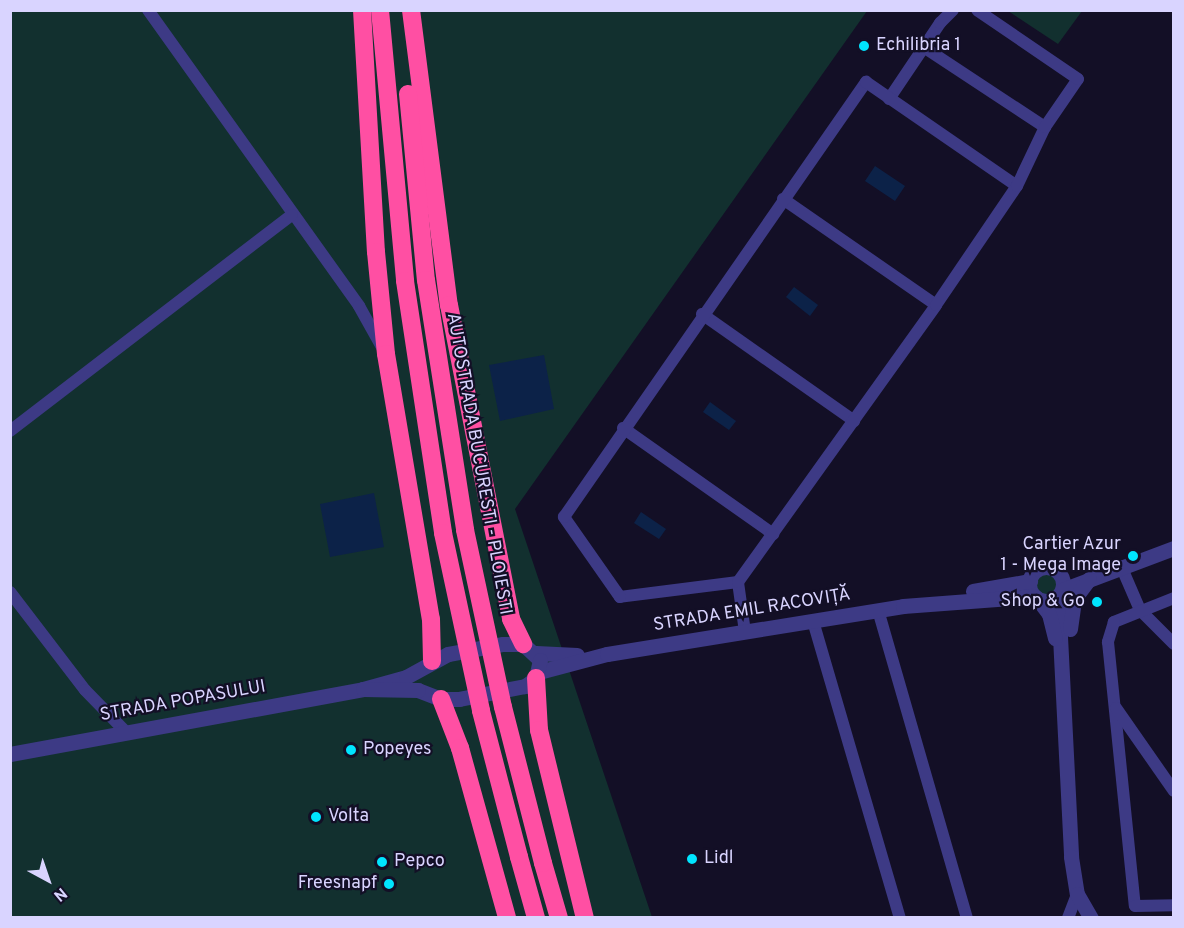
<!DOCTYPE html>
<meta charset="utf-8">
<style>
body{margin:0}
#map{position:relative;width:1184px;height:928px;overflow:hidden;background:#130f26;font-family:Overpass,sans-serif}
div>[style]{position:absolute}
.green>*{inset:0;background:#12302f}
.round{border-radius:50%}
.water>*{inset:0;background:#0c2248}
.minor>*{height:12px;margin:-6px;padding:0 6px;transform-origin:6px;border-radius:6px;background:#3d3a85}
.tertiary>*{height:15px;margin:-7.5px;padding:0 7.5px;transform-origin:7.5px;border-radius:7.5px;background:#3d3a85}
.tertiary>.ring{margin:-7.5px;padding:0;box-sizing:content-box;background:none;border:15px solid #3d3a85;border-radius:50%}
.motorway>*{height:18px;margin:-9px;padding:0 9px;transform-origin:9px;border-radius:9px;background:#ff4fa3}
.motorway-bridge>*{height:18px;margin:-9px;padding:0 9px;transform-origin:9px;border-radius:9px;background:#ff4fa3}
.dots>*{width:16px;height:16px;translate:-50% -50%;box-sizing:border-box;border:3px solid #130f26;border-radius:50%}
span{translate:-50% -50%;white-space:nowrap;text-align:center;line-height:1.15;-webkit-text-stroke:4.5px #130f26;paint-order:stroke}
.poi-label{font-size:18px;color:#d9d4ff}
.left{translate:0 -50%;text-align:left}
.right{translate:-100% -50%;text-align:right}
.street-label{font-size:18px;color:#d9d4ff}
.frame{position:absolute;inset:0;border:12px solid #d9d4ff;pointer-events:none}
.north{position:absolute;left:18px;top:850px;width:60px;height:60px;-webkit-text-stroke:4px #130f26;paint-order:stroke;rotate:140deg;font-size:16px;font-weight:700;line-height:24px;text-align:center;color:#d9d4ff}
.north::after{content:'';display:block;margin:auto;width:21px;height:27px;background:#d9d4ff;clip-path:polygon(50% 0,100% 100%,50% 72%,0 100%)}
</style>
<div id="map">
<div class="green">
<div style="clip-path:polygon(10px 11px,867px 11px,515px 509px,652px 917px,11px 917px)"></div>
<div style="clip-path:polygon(1008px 11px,1082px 10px,1082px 11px,1058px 44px)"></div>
<div class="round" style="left:1035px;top:573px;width:22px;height:22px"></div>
</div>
<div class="water">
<div style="clip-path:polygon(875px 166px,905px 186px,895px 201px,865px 181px)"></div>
<div style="clip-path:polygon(794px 287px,818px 305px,810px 316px,786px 297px)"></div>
<div style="clip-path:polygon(544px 355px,554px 409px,500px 421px,489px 365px)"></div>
<div style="clip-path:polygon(710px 402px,736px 421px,729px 430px,703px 412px)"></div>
<div style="clip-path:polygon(374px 493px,384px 547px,330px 557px,320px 504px)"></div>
<div style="clip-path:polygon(641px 512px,666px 529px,659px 539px,634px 523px)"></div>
</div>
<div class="minor">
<div style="left:148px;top:10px;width:364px;rotate:54.5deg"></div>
<div style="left:359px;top:306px;width:49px;rotate:60.8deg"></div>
<div style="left:925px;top:48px;width:144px;rotate:33.4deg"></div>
<div style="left:889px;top:99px;width:92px;rotate:-56.1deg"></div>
<div style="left:940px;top:23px;width:18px;rotate:-45deg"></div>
<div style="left:783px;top:199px;width:186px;rotate:34.7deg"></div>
<div style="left:702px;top:314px;width:186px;rotate:35.1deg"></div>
<div style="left:623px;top:428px;width:184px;rotate:35.2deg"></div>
<div style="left:10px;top:431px;width:355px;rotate:-37.5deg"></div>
<div style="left:1121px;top:566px;width:48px;rotate:66.6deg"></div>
<div style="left:1140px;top:610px;width:48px;rotate:45deg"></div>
<div style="left:738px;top:582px;width:119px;rotate:172.8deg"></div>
<div style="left:620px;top:597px;width:98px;rotate:-125deg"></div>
<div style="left:564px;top:517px;width:530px;rotate:-55.23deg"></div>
<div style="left:866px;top:82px;width:183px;rotate:34.6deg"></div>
<div style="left:10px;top:592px;width:123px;rotate:52.6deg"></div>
<div style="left:85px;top:690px;width:59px;rotate:45.7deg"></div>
<div style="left:1174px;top:598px;width:65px;rotate:158.2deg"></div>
<div style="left:1114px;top:622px;width:21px;rotate:107deg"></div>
<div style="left:1108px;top:642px;width:265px;rotate:84.2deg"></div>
<div style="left:1135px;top:906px;width:39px;rotate:-1deg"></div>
<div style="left:878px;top:610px;width:321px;rotate:73.9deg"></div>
<div style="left:813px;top:621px;width:309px;rotate:73.7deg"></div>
<div style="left:745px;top:632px;width:50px;rotate:-98deg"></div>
<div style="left:738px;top:582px;width:340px;rotate:-54.4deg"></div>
<div style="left:936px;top:305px;width:144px;rotate:-55.8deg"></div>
<div style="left:1017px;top:186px;width:65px;rotate:-64.6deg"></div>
<div style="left:1045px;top:127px;width:58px;rotate:-55.5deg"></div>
<div style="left:1078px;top:79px;width:122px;rotate:-145.7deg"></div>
<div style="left:1116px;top:708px;width:101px;rotate:55.1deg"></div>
<div style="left:1068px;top:918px;width:26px;rotate:-69deg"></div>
</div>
<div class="tertiary">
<div class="ring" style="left:1029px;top:567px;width:19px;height:19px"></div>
<div style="left:1062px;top:590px;width:120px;rotate:-20.6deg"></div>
<div style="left:973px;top:591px;width:58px;rotate:-10deg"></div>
<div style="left:1058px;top:597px;width:260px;rotate:87.1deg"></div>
<div style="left:1071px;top:857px;width:37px;rotate:81deg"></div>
<div style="left:1077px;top:894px;width:28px;rotate:60deg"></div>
<div style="left:1037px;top:598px;width:20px;rotate:53deg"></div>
<div style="left:1049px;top:614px;width:25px;rotate:76deg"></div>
<div style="left:1070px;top:629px;width:30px;rotate:-82deg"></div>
<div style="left:1074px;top:599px;width:25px;rotate:-53deg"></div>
<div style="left:536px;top:653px;width:41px;rotate:2.8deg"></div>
<div style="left:539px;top:672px;width:70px;rotate:-14.8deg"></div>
<div style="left:607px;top:654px;width:300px;rotate:-9.2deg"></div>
<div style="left:903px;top:606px;width:132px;rotate:-4.3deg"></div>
<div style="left:10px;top:754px;width:359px;rotate:-10.4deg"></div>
<div style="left:363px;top:689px;width:45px;rotate:-15.6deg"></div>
<div style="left:406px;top:677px;width:48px;rotate:-28.7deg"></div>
<div style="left:448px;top:654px;width:56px;rotate:-10.3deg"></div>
<div style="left:503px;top:644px;width:20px"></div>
<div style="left:523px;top:644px;width:23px;rotate:43deg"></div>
<div style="left:540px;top:660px;width:18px;rotate:103deg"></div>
<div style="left:536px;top:678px;width:14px;rotate:144deg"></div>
<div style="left:525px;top:686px;width:67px;rotate:168.9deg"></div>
<div style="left:459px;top:699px;width:18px;rotate:180deg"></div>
<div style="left:441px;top:699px;width:25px;rotate:-159deg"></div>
<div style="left:418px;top:690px;width:55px;rotate:-179deg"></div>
</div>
<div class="motorway">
<div style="left:362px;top:10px;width:242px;rotate:86.7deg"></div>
<div style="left:376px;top:252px;width:102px;rotate:84.4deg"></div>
<div style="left:386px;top:354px;width:269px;rotate:80.4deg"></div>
<div style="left:431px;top:619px;width:42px;rotate:88.6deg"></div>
<div style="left:380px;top:10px;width:272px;rotate:84.7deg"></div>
<div style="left:405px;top:281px;width:255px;rotate:81.4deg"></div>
<div style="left:411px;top:10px;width:297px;rotate:82.7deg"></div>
<div style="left:449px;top:305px;width:320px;rotate:78.8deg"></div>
<div style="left:511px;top:619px;width:28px;rotate:64deg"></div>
<div style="left:408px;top:94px;width:187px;rotate:84.5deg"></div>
<div style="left:426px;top:280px;width:253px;rotate:81.1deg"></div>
<div style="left:536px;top:678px;width:52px;rotate:86.7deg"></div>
<div style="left:539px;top:730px;width:194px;rotate:76.3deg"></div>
<div style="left:441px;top:699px;width:53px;rotate:68.8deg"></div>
<div style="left:460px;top:748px;width:176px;rotate:74.5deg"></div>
<div style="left:519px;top:857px;width:63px;rotate:74.4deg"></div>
<div style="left:543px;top:863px;width:57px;rotate:73.8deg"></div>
</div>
<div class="motorway-bridge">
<div style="left:465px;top:530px;width:181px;rotate:77.9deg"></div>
<div style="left:503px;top:707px;width:161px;rotate:75.6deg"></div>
<div style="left:443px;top:533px;width:182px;rotate:77.9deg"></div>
<div style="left:481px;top:711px;width:151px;rotate:75.4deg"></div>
</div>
<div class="dots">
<div style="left:864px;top:46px;background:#00e5ff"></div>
<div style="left:1133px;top:556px;background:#00e5ff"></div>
<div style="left:1097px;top:602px;background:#00e5ff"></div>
<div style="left:351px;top:750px;background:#00e5ff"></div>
<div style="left:316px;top:817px;background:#00e5ff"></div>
<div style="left:692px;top:859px;background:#00e5ff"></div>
<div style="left:382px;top:862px;background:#00e5ff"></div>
<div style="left:389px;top:884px;background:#00e5ff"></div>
</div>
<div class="poi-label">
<span class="left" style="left:876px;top:46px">Echilibria 1</span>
<span class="right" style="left:1121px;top:556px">Cartier Azur<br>1 - Mega Image</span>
<span class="right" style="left:1085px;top:602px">Shop &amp; Go</span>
<span class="left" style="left:363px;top:750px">Popeyes</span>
<span class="left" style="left:328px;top:817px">Volta</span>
<span class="left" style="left:704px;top:859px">Lidl</span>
<span class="left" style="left:394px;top:862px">Pepco</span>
<span class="right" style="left:377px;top:884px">Freesnapf</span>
</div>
<div class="street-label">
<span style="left:478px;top:464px;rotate:80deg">AUTOSTRADA BUCURESTI - PLOIESTI</span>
<span style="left:752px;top:611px;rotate:-9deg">STRADA EMIL RACOVIȚĂ</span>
<span style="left:183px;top:702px;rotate:-10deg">STRADA POPASULUI</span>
</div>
<div class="frame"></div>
<div class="north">N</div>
</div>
